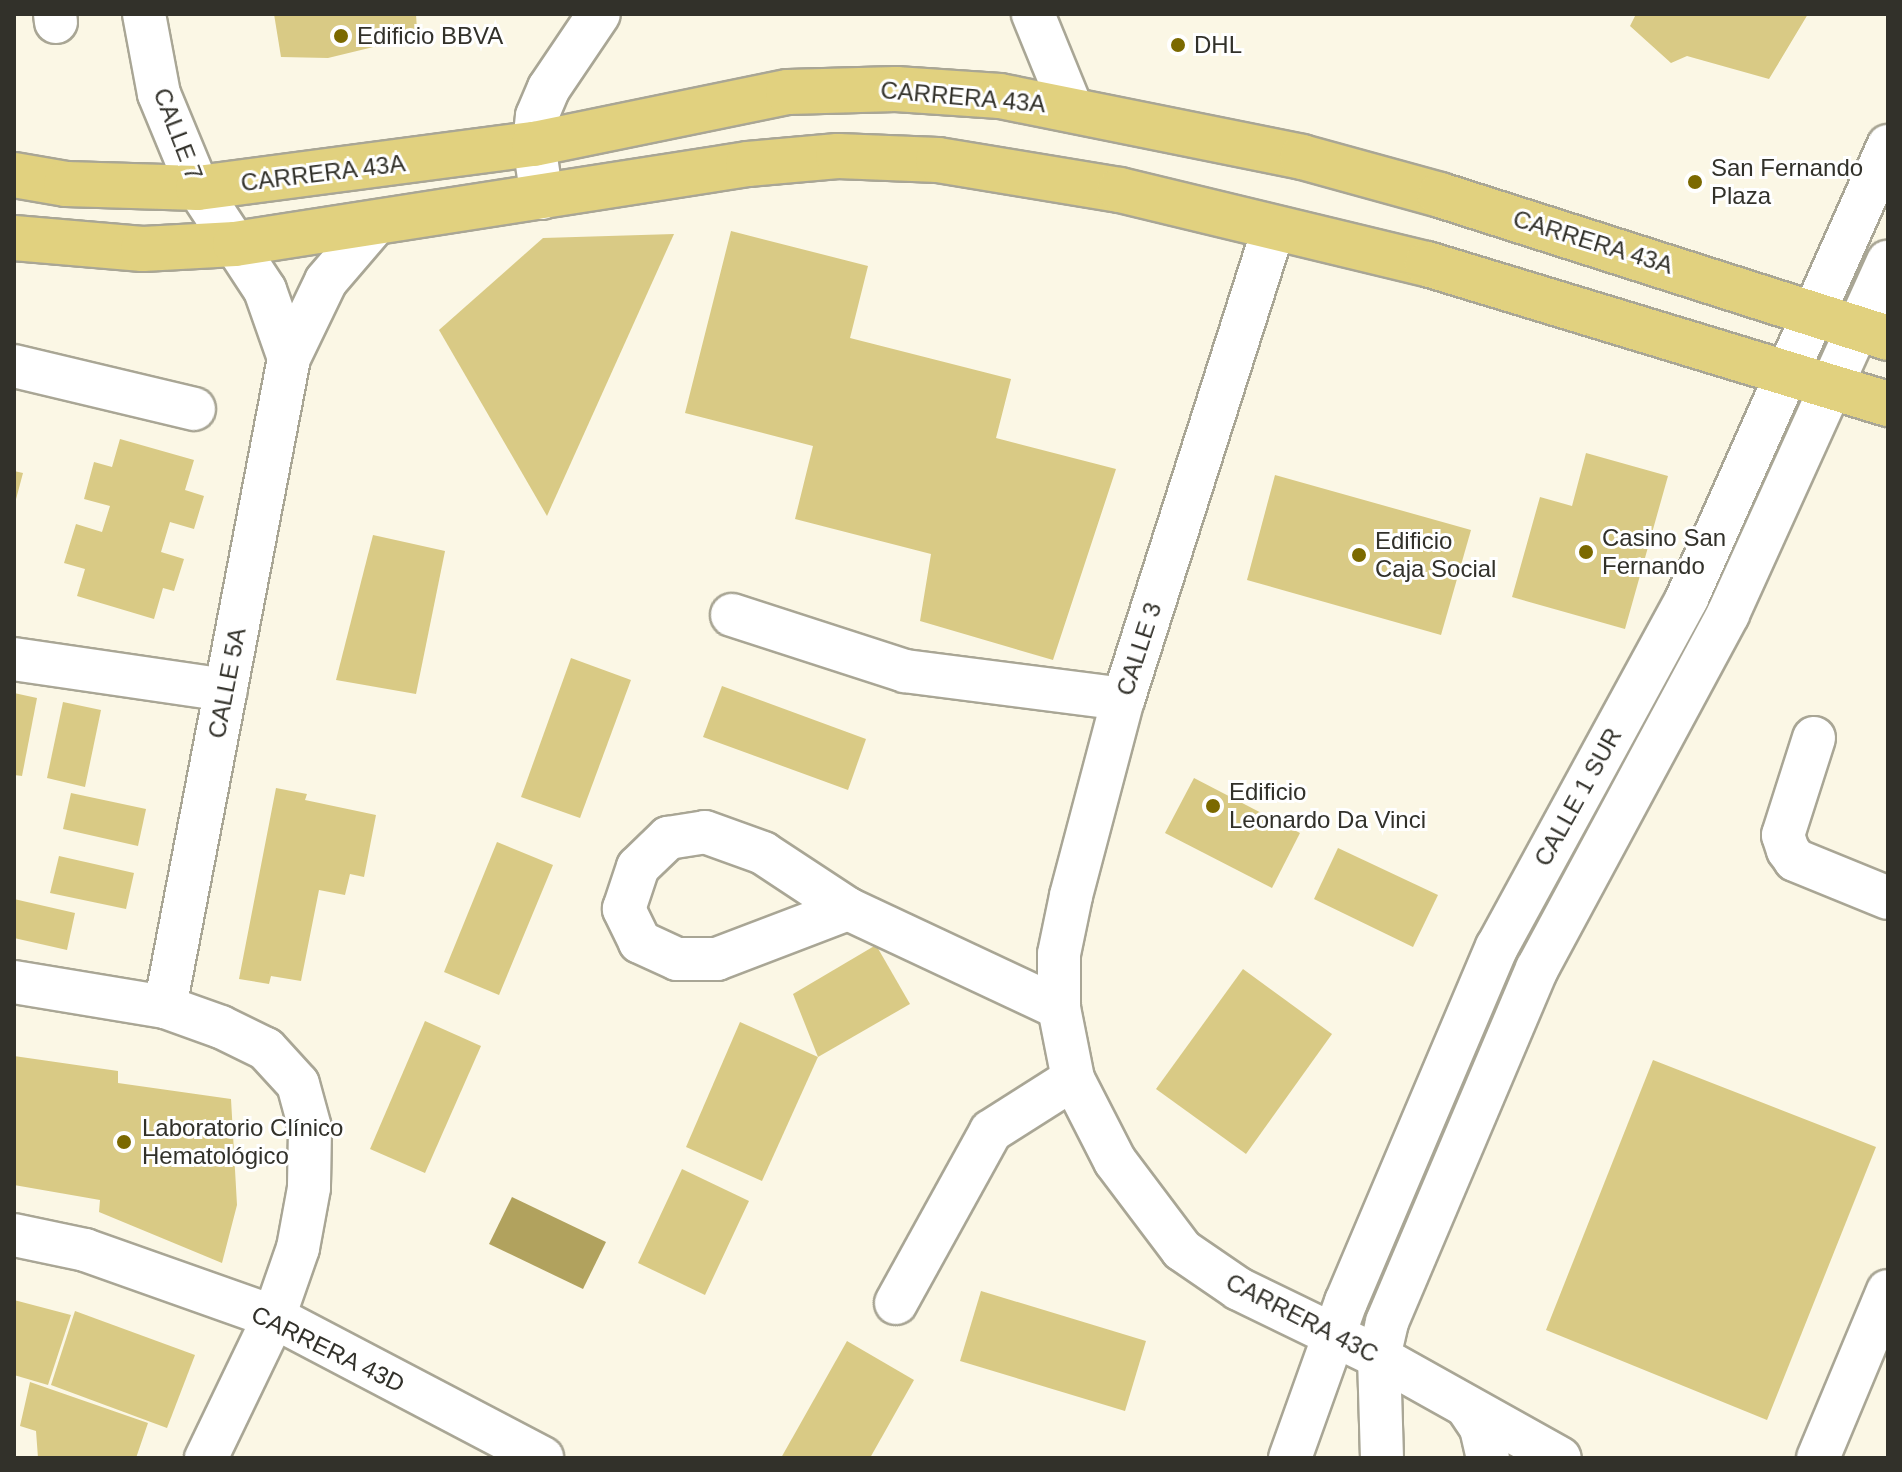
<!DOCTYPE html>
<meta charset="utf-8">
<style>
body{margin:0}
#map{position:relative;width:1902px;height:1472px;overflow:hidden;background:#fbf7e5;font-family:Helvetica,sans-serif}
div>[style]{position:absolute}
.water>*{inset:0;background:#b1a25e}
.building>*{inset:0;background:#d9ca85}
.roads{filter:drop-shadow(2px 0 #a9a695) drop-shadow(-2px 0 #a9a695) drop-shadow(0 2px #a9a695) drop-shadow(0 -2px #a9a695)}
.minor>*{height:42px;margin:-21px;padding:0 21px;transform-origin:21px;border-radius:21px;background:#fff}
.major>*{height:44px;margin:-22px;padding:0 22px;transform-origin:22px;border-radius:22px;background:#e1d17f}
.dots>*{width:22px;height:22px;translate:-50% -50%;box-sizing:border-box;border:4px solid #fff;border-radius:50%}
span{translate:-50% -50%;white-space:nowrap;text-align:center;line-height:1.15;-webkit-text-stroke:6px #fff;paint-order:stroke}
.poi-label{font-size:24px;color:#32312a}
.left{translate:0 -50%;text-align:left}
.street-label{font-size:24px;color:#32312a}
.frame{position:absolute;inset:0;border:16px solid #32312a;pointer-events:none}
</style>
<div id="map">
<div class="water">
<div style="clip-path:polygon(512px 1197px,606px 1242px,583px 1289px,489px 1244px)"></div>
</div>
<div class="building">
<div style="clip-path:polygon(274px 14px,416px 14px,417px 30px,394px 42px,328px 58px,281px 57px)"></div>
<div style="clip-path:polygon(1636px 14px,1808px 14px,1769px 79px,1687px 56px,1671px 63px,1630px 26px)"></div>
<div style="clip-path:polygon(731px 231px,868px 266px,850px 338px,1011px 379px,996px 438px,1116px 469px,1053px 660px,920px 621px,931px 554px,795px 519px,813px 446px,685px 413px)"></div>
<div style="clip-path:polygon(674px 234px,547px 516px,439px 330px,543px 238px)"></div>
<div style="clip-path:polygon(120px 439px,194px 460px,185px 490px,204px 496px,194px 529px,170px 522px,161px 552px,184px 559px,174px 591px,163px 588px,154px 619px,77px 596px,85px 569px,64px 563px,76px 524px,102px 532px,110px 506px,84px 499px,94px 462px,112px 467px)"></div>
<div style="clip-path:polygon(1586px 453px,1668px 476px,1625px 629px,1512px 597px,1540px 497px,1572px 506px)"></div>
<div style="clip-path:polygon(14px 471px,23px 473px,15px 503px,14px 502px)"></div>
<div style="clip-path:polygon(1275px 475px,1471px 530px,1441px 635px,1247px 580px)"></div>
<div style="clip-path:polygon(373px 535px,445px 551px,416px 694px,336px 680px)"></div>
<div style="clip-path:polygon(571px 658px,631px 680px,580px 818px,521px 797px)"></div>
<div style="clip-path:polygon(722px 686px,866px 739px,848px 790px,703px 737px)"></div>
<div style="clip-path:polygon(14px 693px,37px 698px,22px 776px,14px 775px)"></div>
<div style="clip-path:polygon(63px 702px,101px 710px,85px 787px,47px 778px)"></div>
<div style="clip-path:polygon(1194px 778px,1300px 833px,1272px 888px,1165px 833px)"></div>
<div style="clip-path:polygon(276px 788px,307px 794px,305px 800px,376px 815px,364px 877px,350px 874px,345px 895px,319px 890px,301px 981px,271px 976px,269px 984px,239px 979px)"></div>
<div style="clip-path:polygon(71px 793px,146px 809px,138px 846px,63px 829px)"></div>
<div style="clip-path:polygon(497px 842px,553px 865px,499px 995px,444px 972px)"></div>
<div style="clip-path:polygon(1338px 848px,1438px 895px,1413px 947px,1314px 899px)"></div>
<div style="clip-path:polygon(59px 856px,134px 873px,126px 909px,50px 893px)"></div>
<div style="clip-path:polygon(14px 899px,75px 913px,67px 950px,14px 938px)"></div>
<div style="clip-path:polygon(876px 945px,910px 1004px,818px 1057px,793px 994px)"></div>
<div style="clip-path:polygon(1243px 969px,1332px 1034px,1246px 1154px,1156px 1089px)"></div>
<div style="clip-path:polygon(425px 1021px,481px 1046px,425px 1173px,370px 1149px)"></div>
<div style="clip-path:polygon(740px 1022px,818px 1057px,762px 1181px,686px 1147px)"></div>
<div style="clip-path:polygon(14px 1056px,118px 1071px,118px 1083px,231px 1099px,237px 1205px,222px 1263px,99px 1212px,100px 1200px,14px 1185px)"></div>
<div style="clip-path:polygon(1653px 1060px,1876px 1147px,1767px 1420px,1546px 1330px)"></div>
<div style="clip-path:polygon(682px 1169px,749px 1201px,705px 1295px,638px 1263px)"></div>
<div style="clip-path:polygon(981px 1291px,1146px 1341px,1125px 1411px,960px 1361px)"></div>
<div style="clip-path:polygon(14px 1300px,71px 1315px,48px 1385px,14px 1375px)"></div>
<div style="clip-path:polygon(75px 1311px,195px 1355px,167px 1428px,51px 1385px)"></div>
<div style="clip-path:polygon(847px 1341px,914px 1380px,870px 1458px,781px 1458px)"></div>
<div style="clip-path:polygon(30px 1382px,148px 1423px,136px 1458px,38px 1458px,36px 1431px,20px 1426px)"></div>
</div>
<div class="roads">
<div class="minor">
<div style="left:55px;top:14px;width:8px;rotate:83deg"></div>
<div style="left:144px;top:14px;width:81px;rotate:79.4deg"></div>
<div style="left:159px;top:94px;width:102px;rotate:67.5deg"></div>
<div style="left:198px;top:188px;width:122px;rotate:56.7deg"></div>
<div style="left:265px;top:290px;width:72px;rotate:70.6deg"></div>
<div style="left:1033px;top:14px;width:100px;rotate:67.8deg"></div>
<div style="left:542px;top:198px;width:55px;rotate:-98.4deg"></div>
<div style="left:534px;top:144px;width:28px;rotate:-84deg"></div>
<div style="left:537px;top:116px;width:30px;rotate:-67deg"></div>
<div style="left:549px;top:88px;width:89px;rotate:-56deg"></div>
<div style="left:1274px;top:227px;width:496px;rotate:107.7deg"></div>
<div style="left:1123px;top:699px;width:204px;rotate:104.8deg"></div>
<div style="left:1071px;top:896px;width:59px;rotate:101.7deg"></div>
<div style="left:1059px;top:954px;width:54px;rotate:90deg"></div>
<div style="left:1059px;top:1008px;width:72px;rotate:78.8deg"></div>
<div style="left:1073px;top:1079px;width:92px;rotate:62.9deg"></div>
<div style="left:1115px;top:1161px;width:111px;rotate:53deg"></div>
<div style="left:1182px;top:1250px;width:69px;rotate:34.4deg"></div>
<div style="left:1239px;top:1289px;width:156px;rotate:25.9deg"></div>
<div style="left:1379px;top:1357px;width:207px;rotate:29.2deg"></div>
<div style="left:14px;top:366px;width:185px;rotate:13.4deg"></div>
<div style="left:732px;top:615px;width:182px;rotate:17.9deg"></div>
<div style="left:905px;top:671px;width:220px;rotate:7.3deg"></div>
<div style="left:14px;top:659px;width:214px;rotate:8.3deg"></div>
<div style="left:1814px;top:738px;width:102px;rotate:107.7deg"></div>
<div style="left:1783px;top:835px;width:16px;rotate:72deg"></div>
<div style="left:1788px;top:850px;width:12px;rotate:55deg"></div>
<div style="left:1795px;top:860px;width:100px;rotate:22.2deg"></div>
<div style="left:848px;top:909px;width:140px;rotate:159.1deg"></div>
<div style="left:717px;top:959px;width:40px;rotate:180deg"></div>
<div style="left:677px;top:959px;width:41px;rotate:-155.3deg"></div>
<div style="left:640px;top:942px;width:37px;rotate:-116deg"></div>
<div style="left:624px;top:909px;width:44px;rotate:-71.6deg"></div>
<div style="left:638px;top:867px;width:42px;rotate:-44deg"></div>
<div style="left:668px;top:838px;width:37px;rotate:-9deg"></div>
<div style="left:705px;top:832px;width:62px;rotate:19.9deg"></div>
<div style="left:763px;top:853px;width:102px;rotate:33.4deg"></div>
<div style="left:848px;top:909px;width:233px;rotate:25.1deg"></div>
<div style="left:14px;top:982px;width:153px;rotate:9.4deg"></div>
<div style="left:165px;top:1007px;width:59px;rotate:19.7deg"></div>
<div style="left:221px;top:1027px;width:50px;rotate:26.1deg"></div>
<div style="left:266px;top:1049px;width:47px;rotate:47.6deg"></div>
<div style="left:298px;top:1084px;width:46px;rotate:74.7deg"></div>
<div style="left:310px;top:1128px;width:60px;rotate:91deg"></div>
<div style="left:309px;top:1188px;width:61px;rotate:100.4deg"></div>
<div style="left:298px;top:1248px;width:73px;rotate:109.2deg"></div>
<div style="left:274px;top:1317px;width:157px;rotate:115.7deg"></div>
<div style="left:165px;top:1007px;width:661px;rotate:-79.18deg"></div>
<div style="left:289px;top:358px;width:85px;rotate:-64.3deg"></div>
<div style="left:326px;top:281px;width:74px;rotate:-49.4deg"></div>
<div style="left:14px;top:1235px;width:73px;rotate:11.9deg"></div>
<div style="left:85px;top:1250px;width:201px;rotate:19.5deg"></div>
<div style="left:274px;top:1317px;width:303px;rotate:27.7deg"></div>
<div style="left:896px;top:1303px;width:196px;rotate:-61.1deg"></div>
<div style="left:991px;top:1131px;width:97px;rotate:-32.4deg"></div>
<div style="left:1467px;top:1407px;width:25px;rotate:56deg"></div>
<div style="left:1481px;top:1428px;width:31px;rotate:77deg"></div>
<div style="left:1290px;top:1458px;width:166px;rotate:-70.3deg"></div>
<div style="left:1346px;top:1302px;width:386px;rotate:-67deg"></div>
<div style="left:1497px;top:947px;width:397px;rotate:-61.4deg"></div>
<div style="left:1687px;top:598px;width:495px;rotate:-66deg"></div>
<div style="left:1382px;top:1458px;width:101px;rotate:-91.7deg"></div>
<div style="left:1379px;top:1357px;width:36px;rotate:-77deg"></div>
<div style="left:1387px;top:1322px;width:384px;rotate:-67deg"></div>
<div style="left:1537px;top:969px;width:403px;rotate:-61.7deg"></div>
<div style="left:1728px;top:614px;width:387px;rotate:-65.6deg"></div>
<div style="left:1818px;top:1458px;width:181px;rotate:-67.3deg"></div>
</div>
<div class="major">
<div style="left:14px;top:175px;width:53px;rotate:9.8deg"></div>
<div style="left:66px;top:184px;width:132px;rotate:1.7deg"></div>
<div style="left:198px;top:188px;width:339px;rotate:-7.5deg"></div>
<div style="left:534px;top:144px;width:259px;rotate:-11.6deg"></div>
<div style="left:788px;top:92px;width:108px;rotate:-1.6deg"></div>
<div style="left:896px;top:89px;width:104px;rotate:3.9deg"></div>
<div style="left:1000px;top:96px;width:308px;rotate:11.4deg"></div>
<div style="left:1302px;top:157px;width:143px;rotate:15.4deg"></div>
<div style="left:1440px;top:195px;width:470px;rotate:17.7deg"></div>
<div style="left:14px;top:238px;width:129px;rotate:4.9deg"></div>
<div style="left:143px;top:249px;width:92px;rotate:-3.1deg"></div>
<div style="left:235px;top:244px;width:519px;rotate:-8.86deg"></div>
<div style="left:748px;top:164px;width:90px;rotate:-5.1deg"></div>
<div style="left:838px;top:156px;width:100px;rotate:2.3deg"></div>
<div style="left:938px;top:160px;width:184px;rotate:9.4deg"></div>
<div style="left:1120px;top:190px;width:316px;rotate:13.6deg"></div>
<div style="left:1427px;top:264px;width:482px;rotate:16.9deg"></div>
</div>
</div>
<div class="dots">
<div style="left:341px;top:36px;background:#7b6900"></div>
<div style="left:1178px;top:45px;background:#7b6900"></div>
<div style="left:1695px;top:182px;background:#7b6900"></div>
<div style="left:1586px;top:552px;background:#7b6900"></div>
<div style="left:1359px;top:555px;background:#7b6900"></div>
<div style="left:1213px;top:806px;background:#7b6900"></div>
<div style="left:124px;top:1142px;background:#7b6900"></div>
</div>
<div class="poi-label">
<span class="left" style="left:357px;top:36px">Edificio BBVA</span>
<span class="left" style="left:1194px;top:45px">DHL</span>
<span class="left" style="left:1711px;top:182px">San Fernando<br>Plaza</span>
<span class="left" style="left:1602px;top:552px">Casino San<br>Fernando</span>
<span class="left" style="left:1375px;top:555px">Edificio<br>Caja Social</span>
<span class="left" style="left:1229px;top:806px">Edificio<br>Leonardo Da Vinci</span>
<span class="left" style="left:142px;top:1142px">Laboratorio Clínico<br>Hematológico</span>
</div>
<div class="street-label">
<span style="left:963px;top:97px;rotate:5deg">CARRERA 43A</span>
<span style="left:178px;top:134px;rotate:69deg">CALLE 7</span>
<span style="left:323px;top:173px;rotate:-7deg">CARRERA 43A</span>
<span style="left:1593px;top:242px;rotate:17deg">CARRERA 43A</span>
<span style="left:1139px;top:649px;rotate:-72deg">CALLE 3</span>
<span style="left:227px;top:683px;rotate:-79deg">CALLE 5A</span>
<span style="left:1578px;top:797px;rotate:-61deg">CALLE 1 SUR</span>
<span style="left:1302px;top:1318px;rotate:27deg">CARRERA 43C</span>
<span style="left:328px;top:1349px;rotate:26deg">CARRERA 43D</span>
</div>
<div class="frame"></div>
</div>
